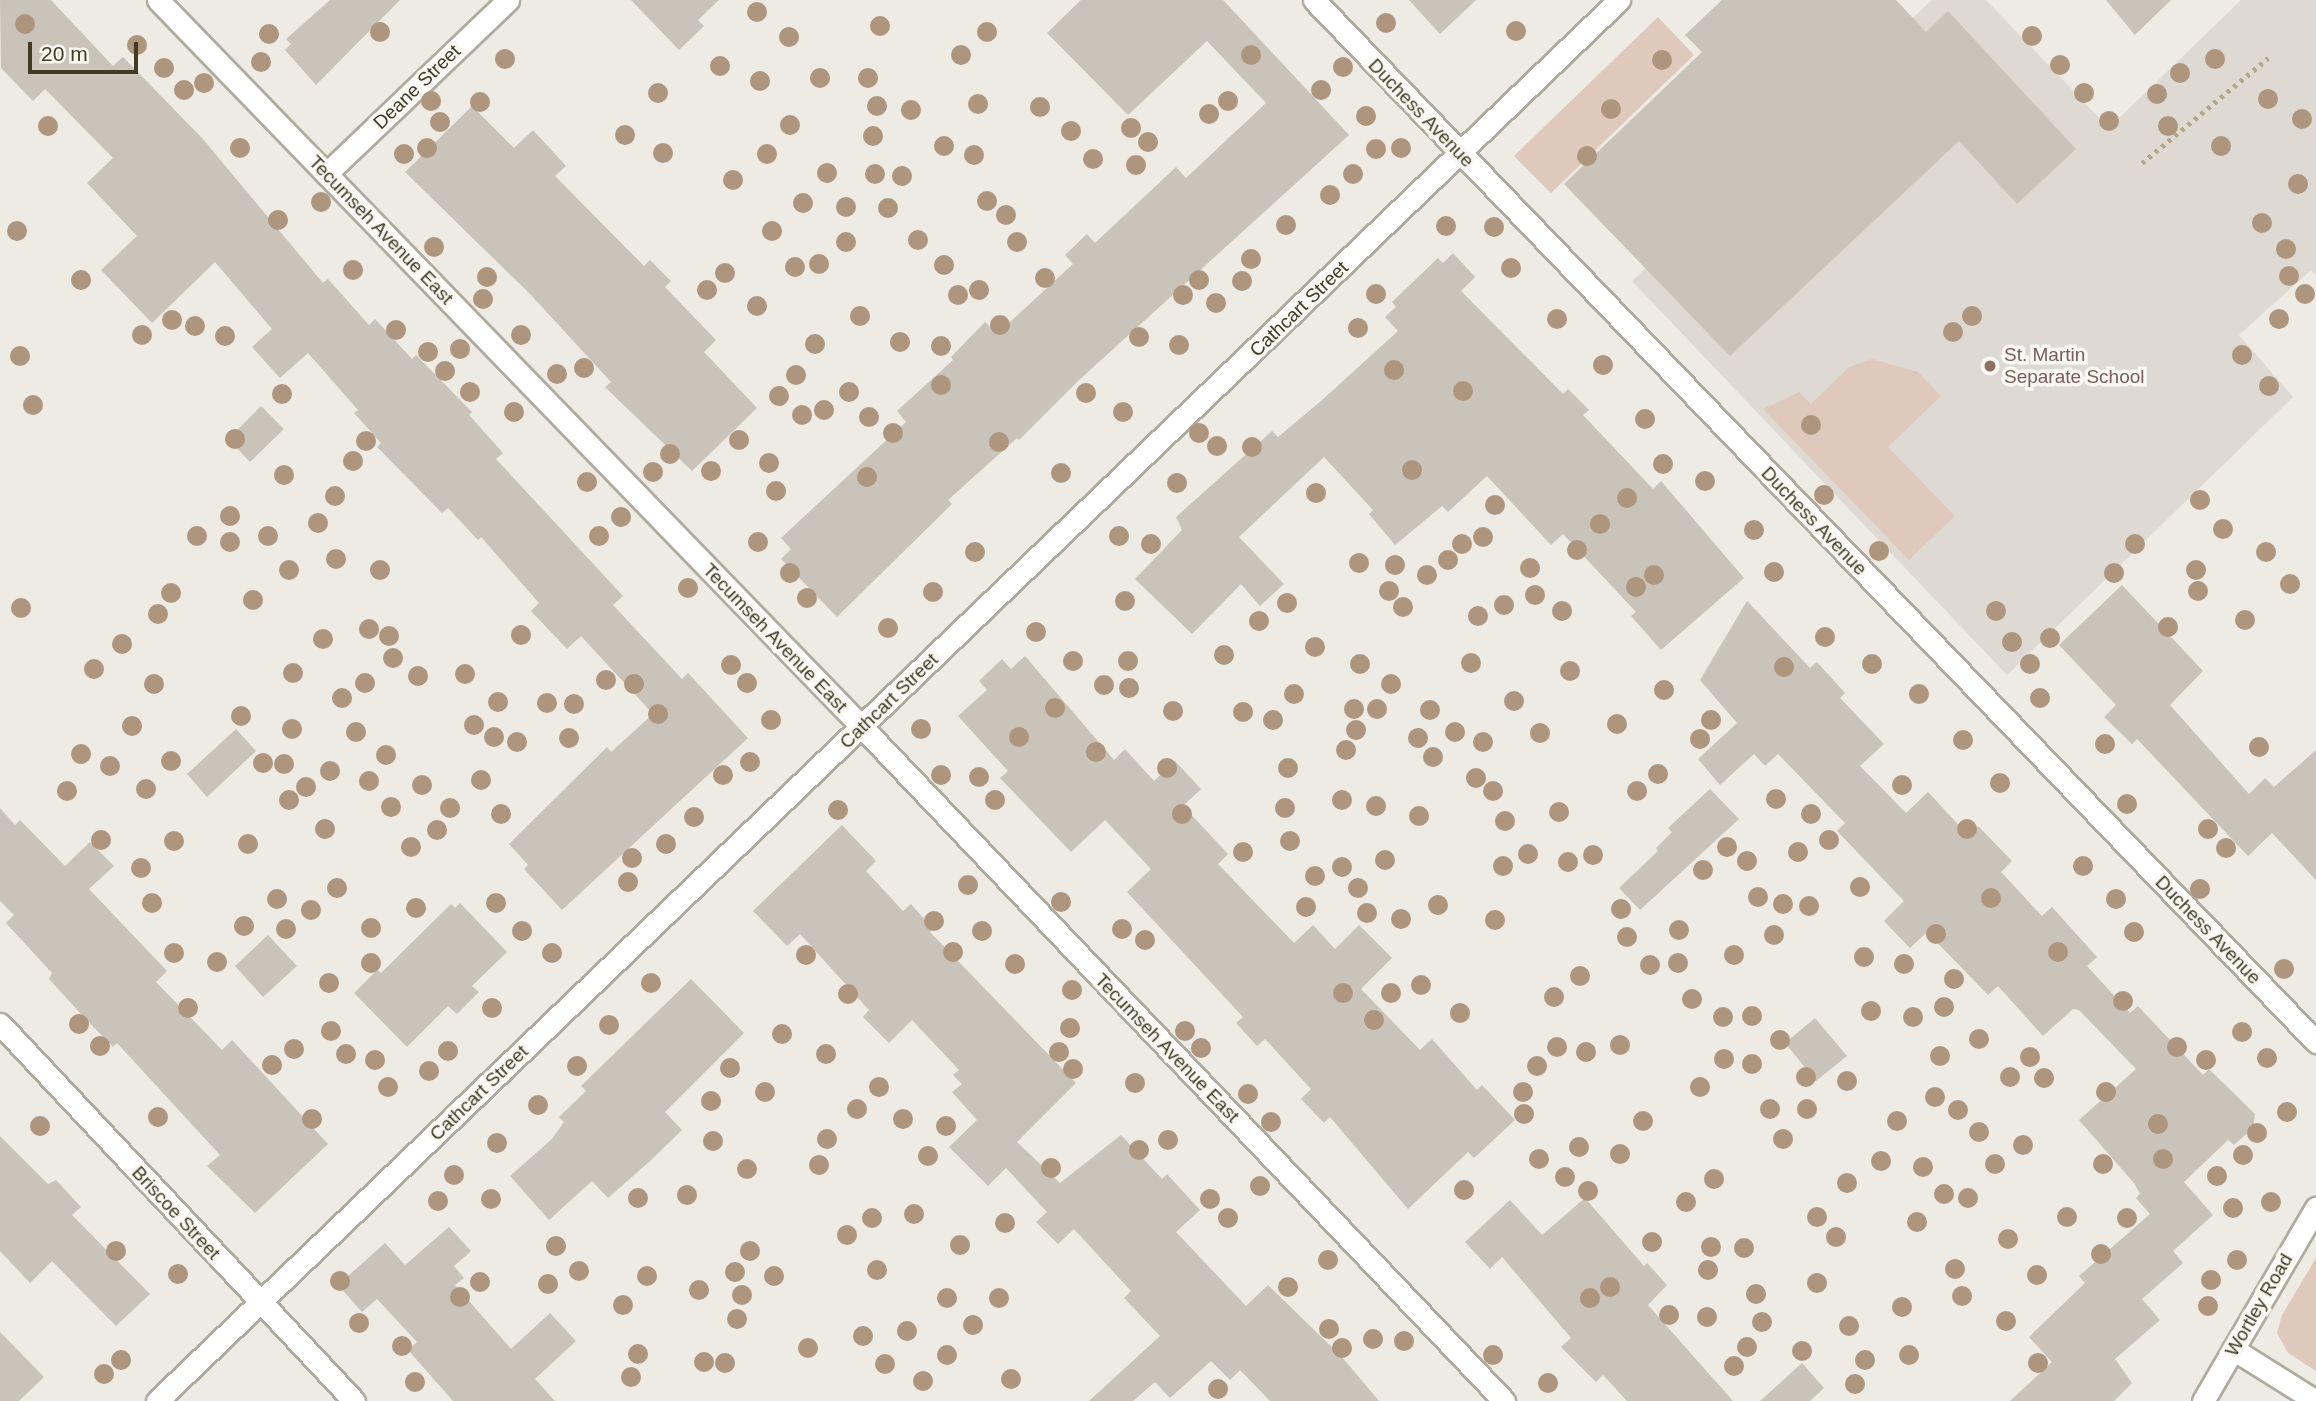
<!DOCTYPE html>
<style>
body{margin:0}
#map{position:relative;width:2316px;height:1401px;overflow:hidden;background:#eeeae4;font-family:Arial,sans-serif}
div>[style]{position:absolute}
.built>*{inset:0;background:#ded9d2}
.green>*{inset:0;background:#dfc9bc}
.building>*{inset:0;background:#c9c3b9}
.path>*{height:4.5px;margin-top:-2.25px;transform-origin:0;background:repeating-linear-gradient(90deg,#b2a883 0 3.5px,transparent 0 8.5px)}
.roads{filter:drop-shadow(2px 0 #afab9e) drop-shadow(-2px 0 #afab9e) drop-shadow(0 2px #afab9e) drop-shadow(0 -2px #afab9e)}
.minor>*{height:21px;margin:-10.5px;padding:0 10.5px;transform-origin:10.5px;border-radius:10.5px;background:#fff}
.tertiary>*{height:21px;margin:-10.5px;padding:0 10.5px;transform-origin:10.5px;border-radius:10.5px;background:#fff}
.trees>*{width:20px;height:20px;margin:-10px;border-radius:50%;background:#ae957e}
.dots>*{width:19px;height:19px;translate:-50% -50%;box-sizing:border-box;border:4px solid #faf8f4;border-radius:50%}
span{translate:-50% -50%;white-space:nowrap;text-align:center;line-height:1.15;-webkit-text-stroke:7px #faf8f4;paint-order:stroke}
.street-label{font-size:19px;color:#403b22}
.education-label{font-size:19px;color:#785e54}
.left{translate:0 -50%;text-align:left}
.scale{position:absolute;left:28px;top:42px;width:110px;height:32px;box-sizing:border-box;border:4px solid #403b22;border-top:0;padding-left:9px;font-size:21px;line-height:24px;white-space:nowrap;color:#403b22;-webkit-text-stroke:5px #faf8f4;paint-order:stroke}
</style>
<div id="map">
<div class="built">
<div style="clip-path:polygon(1932px 0,1986px 0,2109px 128px,2241px 0,2316px 0,2316px 275px,2311px 270px,2239px 335px,2293px 397px,2007px 675px,1632px 281px)"></div>
</div>
<div class="green">
<div style="clip-path:polygon(1658px 17px,1694px 55px,1551px 193px,1514px 156px)"></div>
<div style="clip-path:polygon(1872px 359px,1918px 372px,1941px 396px,1888px 447px,1955px 516px,1909px 560px,1763px 409px,1799px 392px,1811px 404px,1849px 367px)"></div>
<div style="clip-path:polygon(2316px 1258px,2316px 1371px,2288px 1353px,2277px 1333px,2282px 1315px)"></div>
</div>
<div class="building">
<div style="clip-path:polygon(0 0,51px 0,113px 66px,123px 57px,202px 138px,323px 283px,328px 279px,369px 325px,375px 319px,412px 359px,416px 355px,472px 412px,469px 415px,503px 453px,496px 459px,623px 596px,613px 605px,682px 679px,688px 673px,748px 738px,562px 910px,524px 869px,528px 865px,509px 844px,607px 747px,611px 752px,653px 714px,581px 636px,567px 649px,531px 611px,539px 603px,481px 537px,478px 540px,448px 508px,442px 513px,377px 447px,381px 443px,354px 413px,358px 410px,308px 353px,280px 378px,252px 347px,272px 329px,215px 262px,152px 323px,101px 270px,137px 236px,87px 183px,113px 158px,45px 89px,33px 101px,1px 68px)"></div>
<div style="clip-path:polygon(330px 0,400px 0,316px 85px,285px 50px,291px 44px,286px 39px)"></div>
<div style="clip-path:polygon(631px 0,719px 0,698px 20px,704px 26px,679px 50px)"></div>
<div style="clip-path:polygon(1081px 0,1223px 0,1349px 135px,1078px 381px,1019px 440px,1017px 438px,948px 500px,952px 504px,837px 617px,781px 559px,791px 549px,781px 538px,906px 422px,897px 411px,953px 360px,951px 357px,985px 322px,997px 334px,1073px 264px,1065px 255px,1087px 234px,1095px 243px,1176px 167px,1186px 178px,1266px 103px,1207px 41px,1128px 115px,1047px 33px)"></div>
<div style="clip-path:polygon(1409px 0,1476px 0,1440px 34px)"></div>
<div style="clip-path:polygon(1722px 0,1896px 0,1926px 32px,1948px 11px,2076px 149px,2017px 204px,1959px 141px,1730px 356px,1564px 184px,1702px 52px,1685px 35px)"></div>
<div style="clip-path:polygon(2106px 0,2171px 0,2135px 35px)"></div>
<div style="clip-path:polygon(472px 106px,514px 148px,533px 130px,566px 166px,555px 176px,644px 266px,650px 260px,671px 281px,665px 287px,716px 340px,704px 352px,757px 408px,692px 471px,605px 387px,611px 382px,531px 295px,405px 172px)"></div>
<div style="clip-path:polygon(1453px 253px,1475px 277px,1461px 291px,1563px 394px,1568px 389px,1589px 410px,1583px 415px,1653px 489px,1661px 481px,1744px 578px,1661px 650px,1631px 616px,1636px 612px,1563px 534px,1551px 545px,1487px 476px,1448px 512px,1442px 506px,1395px 545px,1369px 514px,1373px 510px,1324px 457px,1239px 537px,1284px 584px,1260px 606px,1241px 584px,1192px 634px,1135px 579px,1182px 530px,1176px 517px,1272px 431px,1278px 437px,1321px 401px,1398px 331px,1385px 317px,1396px 307px,1392px 302px,1438px 258px,1443px 263px)"></div>
<div style="clip-path:polygon(261px 406px,284px 429px,250px 462px,228px 439px)"></div>
<div style="clip-path:polygon(2122px 585px,2203px 671px,2170px 705px,2249px 794px,2265px 778px,2274px 787px,2316px 750px,2316px 880px,2272px 833px,2248px 856px,2137px 739px,2132px 744px,2104px 717px,2116px 705px,2059px 645px)"></div>
<div style="clip-path:polygon(1747px 601px,1810px 668px,1817px 662px,1845px 693px,1840px 698px,1884px 744px,1860px 766px,1906px 813px,1928px 792px,1968px 835px,1978px 826px,2012px 861px,2001px 872px,2042px 916px,2052px 907px,2097px 957px,2087px 966px,2130px 1013px,2138px 1006px,2203px 1075px,2209px 1069px,2255px 1114px,2253px 1128px,2234px 1145px,2228px 1140px,2184px 1182px,2213px 1215px,2173px 1251px,2183px 1263px,2142px 1299px,2160px 1320px,2115px 1359px,2132px 1383px,2114px 1401px,2010px 1401px,2052px 1362px,2029px 1337px,2085px 1283px,2079px 1276px,2150px 1214px,2136px 1198px,2140px 1194px,2134px 1183px,2079px 1120px,2136px 1069px,2079px 1010px,2073px 1009px,2043px 1036px,1998px 986px,1988px 995px,1927px 932px,1910px 948px,1884px 921px,1904px 901px,1837px 831px,1845px 823px,1778px 754px,1765px 766px,1754px 754px,1720px 785px,1698px 759px,1737px 723px,1700px 680px)"></div>
<div style="clip-path:polygon(1025px 656px,1114px 760px,1125px 749px,1154px 781px,1175px 761px,1201px 789px,1183px 806px,1228px 854px,1218px 864px,1294px 943px,1313px 925px,1335px 949px,1359px 925px,1392px 958px,1361px 989px,1420px 1050px,1432px 1039px,1477px 1090px,1482px 1085px,1515px 1120px,1474px 1158px,1468px 1152px,1408px 1209px,1330px 1117px,1324px 1123px,1301px 1099px,1311px 1089px,1265px 1039px,1257px 1046px,1236px 1023px,1243px 1017px,1127px 892px,1151px 869px,1105px 820px,1071px 852px,1000px 778px,1008px 771px,958px 716px,987px 690px,979px 681px,1002px 659px,1011px 669px)"></div>
<div style="clip-path:polygon(236px 729px,256px 751px,207px 797px,187px 774px)"></div>
<div style="clip-path:polygon(1710px 789px,1739px 819px,1640px 910px,1619px 888px,1658px 851px,1656px 848px,1672px 832px,1668px 828px)"></div>
<div style="clip-path:polygon(0 808px,15px 825px,20px 820px,65px 866px,90px 842px,114px 866px,89px 889px,167px 971px,156px 982px,222px 1050px,232px 1040px,328px 1144px,255px 1213px,207px 1166px,220px 1155px,117px 1043px,113px 1047px,81px 1014px,49px 979px,52px 973px,6px 923px,14px 915px,0 901px)"></div>
<div style="clip-path:polygon(842px 825px,876px 861px,866px 871px,903px 911px,911px 904px,933px 929px,930px 932px,1076px 1083px,1017px 1142px,1060px 1183px,1121px 1135px,1162px 1179px,1167px 1174px,1200px 1210px,1176px 1232px,1246px 1306px,1268px 1285px,1342px 1357px,1379px 1401px,1270px 1401px,1240px 1370px,1230px 1380px,1211px 1361px,1170px 1398px,1155px 1382px,1133px 1401px,1089px 1401px,1160px 1336px,1124px 1298px,1131px 1291px,1074px 1229px,1058px 1244px,1036px 1222px,1047px 1212px,1006px 1168px,988px 1186px,949px 1147px,977px 1120px,952px 1092px,962px 1084px,953px 1075px,959px 1070px,912px 1020px,889px 1043px,863px 1017px,869px 1010px,800px 934px,787px 946px,753px 911px)"></div>
<div style="clip-path:polygon(460px 903px,507px 952px,472px 986px,479px 992px,457px 1014px,448px 1006px,407px 1047px,354px 993px,377px 970px,381px 973px,451px 904px,455px 908px)"></div>
<div style="clip-path:polygon(268px 935px,297px 966px,263px 997px,235px 966px)"></div>
<div style="clip-path:polygon(691px 979px,744px 1033px,665px 1112px,682px 1130px,649px 1162px,608px 1198px,592px 1181px,549px 1220px,510px 1176px,552px 1139px,564px 1122px,559px 1117px,586px 1091px,581px 1086px)"></div>
<div style="clip-path:polygon(1815px 1018px,1847px 1056px,1816px 1081px,1785px 1043px)"></div>
<div style="clip-path:polygon(0 1136px,48px 1184px,56px 1180px,81px 1207px,72px 1215px,150px 1294px,116px 1326px,52px 1261px,30px 1283px,0 1251px)"></div>
<div style="clip-path:polygon(1585px 1198px,1644px 1266px,1647px 1263px,1667px 1285px,1648px 1305px,1733px 1401px,1627px 1401px,1603px 1375px,1596px 1382px,1561px 1347px,1571px 1338px,1502px 1257px,1490px 1269px,1465px 1242px,1510px 1200px,1542px 1235px)"></div>
<div style="clip-path:polygon(449px 1227px,471px 1251px,454px 1266px,464px 1278px,455px 1285px,511px 1349px,550px 1313px,576px 1341px,535px 1379px,555px 1401px,453px 1401px,408px 1350px,417px 1342px,377px 1299px,362px 1312px,338px 1285px,385px 1243px,405px 1265px)"></div>
<div style="clip-path:polygon(0 1332px,44px 1377px,19px 1401px,0 1401px)"></div>
<div style="clip-path:polygon(1802px 1363px,1824px 1388px,1810px 1401px,1760px 1401px)"></div>
</div>
<div class="path">
<div style="left:2142px;top:163px;width:164px;rotate:-39.8deg"></div>
</div>
<div class="roads">
<div class="minor">
<div style="left:158px;top:0;width:1012px;rotate:45.92deg"></div>
<div style="left:862px;top:727px;width:931px;rotate:46.39deg"></div>
<div style="left:1314px;top:0;width:1446px;rotate:46.12deg"></div>
<div style="left:326px;top:174px;width:252px;rotate:-43.7deg"></div>
<div style="left:0;top:1024px;width:517px;rotate:46.8deg"></div>
<div style="left:2233px;top:1349px;width:98px;rotate:32.1deg"></div>
<div style="left:157px;top:1401px;width:2025px;rotate:-43.78deg"></div>
</div>
<div class="tertiary">
<div style="left:2203px;top:1401px;width:224px;rotate:-59.7deg"></div>
</div>
</div>
<div class="trees">
<div style="left:757px;top:12px"></div>
<div style="left:1386px;top:23px"></div>
<div style="left:25px;top:24px"></div>
<div style="left:880px;top:26px"></div>
<div style="left:1516px;top:31px"></div>
<div style="left:380px;top:32px"></div>
<div style="left:987px;top:32px"></div>
<div style="left:269px;top:34px"></div>
<div style="left:2032px;top:36px"></div>
<div style="left:789px;top:37px"></div>
<div style="left:137px;top:45px"></div>
<div style="left:961px;top:55px"></div>
<div style="left:1251px;top:55px"></div>
<div style="left:505px;top:59px"></div>
<div style="left:2215px;top:59px"></div>
<div style="left:1662px;top:60px"></div>
<div style="left:261px;top:62px"></div>
<div style="left:2060px;top:65px"></div>
<div style="left:720px;top:66px"></div>
<div style="left:1343px;top:67px"></div>
<div style="left:164px;top:68px"></div>
<div style="left:2180px;top:73px"></div>
<div style="left:820px;top:78px"></div>
<div style="left:868px;top:78px"></div>
<div style="left:760px;top:81px"></div>
<div style="left:204px;top:83px"></div>
<div style="left:184px;top:90px"></div>
<div style="left:1321px;top:90px"></div>
<div style="left:658px;top:93px"></div>
<div style="left:2084px;top:93px"></div>
<div style="left:2157px;top:94px"></div>
<div style="left:2268px;top:99px"></div>
<div style="left:431px;top:101px"></div>
<div style="left:1228px;top:101px"></div>
<div style="left:480px;top:102px"></div>
<div style="left:978px;top:104px"></div>
<div style="left:877px;top:106px"></div>
<div style="left:1040px;top:107px"></div>
<div style="left:1611px;top:109px"></div>
<div style="left:911px;top:110px"></div>
<div style="left:1209px;top:114px"></div>
<div style="left:1366px;top:116px"></div>
<div style="left:2302px;top:119px"></div>
<div style="left:2109px;top:121px"></div>
<div style="left:440px;top:122px"></div>
<div style="left:790px;top:125px"></div>
<div style="left:48px;top:126px"></div>
<div style="left:2168px;top:126px"></div>
<div style="left:1131px;top:128px"></div>
<div style="left:1071px;top:131px"></div>
<div style="left:625px;top:135px"></div>
<div style="left:873px;top:136px"></div>
<div style="left:1148px;top:142px"></div>
<div style="left:944px;top:146px"></div>
<div style="left:2221px;top:146px"></div>
<div style="left:240px;top:148px"></div>
<div style="left:427px;top:148px"></div>
<div style="left:1401px;top:148px"></div>
<div style="left:1376px;top:149px"></div>
<div style="left:663px;top:153px"></div>
<div style="left:404px;top:154px"></div>
<div style="left:767px;top:154px"></div>
<div style="left:974px;top:155px"></div>
<div style="left:1587px;top:156px"></div>
<div style="left:1093px;top:159px"></div>
<div style="left:1136px;top:165px"></div>
<div style="left:827px;top:173px"></div>
<div style="left:875px;top:174px"></div>
<div style="left:1353px;top:174px"></div>
<div style="left:902px;top:176px"></div>
<div style="left:733px;top:180px"></div>
<div style="left:2298px;top:184px"></div>
<div style="left:1330px;top:195px"></div>
<div style="left:987px;top:201px"></div>
<div style="left:321px;top:202px"></div>
<div style="left:803px;top:203px"></div>
<div style="left:846px;top:207px"></div>
<div style="left:888px;top:208px"></div>
<div style="left:1006px;top:215px"></div>
<div style="left:278px;top:220px"></div>
<div style="left:2262px;top:223px"></div>
<div style="left:1286px;top:225px"></div>
<div style="left:1446px;top:226px"></div>
<div style="left:1494px;top:227px"></div>
<div style="left:17px;top:231px"></div>
<div style="left:772px;top:231px"></div>
<div style="left:918px;top:240px"></div>
<div style="left:846px;top:242px"></div>
<div style="left:1017px;top:242px"></div>
<div style="left:434px;top:247px"></div>
<div style="left:2286px;top:249px"></div>
<div style="left:1251px;top:259px"></div>
<div style="left:819px;top:264px"></div>
<div style="left:944px;top:265px"></div>
<div style="left:795px;top:267px"></div>
<div style="left:1511px;top:268px"></div>
<div style="left:353px;top:270px"></div>
<div style="left:725px;top:273px"></div>
<div style="left:2289px;top:276px"></div>
<div style="left:487px;top:277px"></div>
<div style="left:1045px;top:278px"></div>
<div style="left:81px;top:280px"></div>
<div style="left:1199px;top:280px"></div>
<div style="left:1242px;top:281px"></div>
<div style="left:707px;top:290px"></div>
<div style="left:979px;top:290px"></div>
<div style="left:1376px;top:294px"></div>
<div style="left:2305px;top:294px"></div>
<div style="left:958px;top:295px"></div>
<div style="left:1183px;top:295px"></div>
<div style="left:483px;top:299px"></div>
<div style="left:1216px;top:303px"></div>
<div style="left:757px;top:306px"></div>
<div style="left:860px;top:316px"></div>
<div style="left:1972px;top:316px"></div>
<div style="left:1557px;top:319px"></div>
<div style="left:2279px;top:319px"></div>
<div style="left:172px;top:320px"></div>
<div style="left:1000px;top:325px"></div>
<div style="left:195px;top:326px"></div>
<div style="left:1358px;top:328px"></div>
<div style="left:396px;top:330px"></div>
<div style="left:1953px;top:332px"></div>
<div style="left:142px;top:335px"></div>
<div style="left:521px;top:335px"></div>
<div style="left:225px;top:336px"></div>
<div style="left:1139px;top:337px"></div>
<div style="left:900px;top:342px"></div>
<div style="left:815px;top:344px"></div>
<div style="left:1179px;top:345px"></div>
<div style="left:941px;top:346px"></div>
<div style="left:460px;top:349px"></div>
<div style="left:428px;top:352px"></div>
<div style="left:2242px;top:355px"></div>
<div style="left:20px;top:356px"></div>
<div style="left:1603px;top:365px"></div>
<div style="left:584px;top:368px"></div>
<div style="left:1394px;top:370px"></div>
<div style="left:445px;top:371px"></div>
<div style="left:557px;top:374px"></div>
<div style="left:796px;top:375px"></div>
<div style="left:941px;top:385px"></div>
<div style="left:2269px;top:386px"></div>
<div style="left:1463px;top:391px"></div>
<div style="left:470px;top:392px"></div>
<div style="left:849px;top:392px"></div>
<div style="left:1086px;top:393px"></div>
<div style="left:282px;top:394px"></div>
<div style="left:779px;top:396px"></div>
<div style="left:33px;top:405px"></div>
<div style="left:824px;top:410px"></div>
<div style="left:514px;top:412px"></div>
<div style="left:1123px;top:412px"></div>
<div style="left:802px;top:415px"></div>
<div style="left:869px;top:417px"></div>
<div style="left:1645px;top:419px"></div>
<div style="left:1811px;top:425px"></div>
<div style="left:893px;top:433px"></div>
<div style="left:1199px;top:433px"></div>
<div style="left:235px;top:439px"></div>
<div style="left:739px;top:440px"></div>
<div style="left:366px;top:441px"></div>
<div style="left:999px;top:442px"></div>
<div style="left:1217px;top:446px"></div>
<div style="left:1252px;top:447px"></div>
<div style="left:670px;top:454px"></div>
<div style="left:353px;top:461px"></div>
<div style="left:769px;top:463px"></div>
<div style="left:1663px;top:464px"></div>
<div style="left:1412px;top:470px"></div>
<div style="left:711px;top:471px"></div>
<div style="left:653px;top:472px"></div>
<div style="left:1061px;top:473px"></div>
<div style="left:284px;top:475px"></div>
<div style="left:867px;top:477px"></div>
<div style="left:1705px;top:481px"></div>
<div style="left:587px;top:482px"></div>
<div style="left:1177px;top:483px"></div>
<div style="left:776px;top:491px"></div>
<div style="left:1316px;top:493px"></div>
<div style="left:1824px;top:495px"></div>
<div style="left:335px;top:496px"></div>
<div style="left:1627px;top:498px"></div>
<div style="left:2200px;top:500px"></div>
<div style="left:1495px;top:505px"></div>
<div style="left:230px;top:516px"></div>
<div style="left:621px;top:517px"></div>
<div style="left:318px;top:523px"></div>
<div style="left:1600px;top:524px"></div>
<div style="left:2223px;top:529px"></div>
<div style="left:1754px;top:530px"></div>
<div style="left:197px;top:536px"></div>
<div style="left:268px;top:536px"></div>
<div style="left:599px;top:536px"></div>
<div style="left:1119px;top:536px"></div>
<div style="left:1483px;top:537px"></div>
<div style="left:230px;top:542px"></div>
<div style="left:758px;top:542px"></div>
<div style="left:1151px;top:544px"></div>
<div style="left:1462px;top:544px"></div>
<div style="left:2135px;top:544px"></div>
<div style="left:1577px;top:550px"></div>
<div style="left:1879px;top:551px"></div>
<div style="left:975px;top:552px"></div>
<div style="left:2266px;top:552px"></div>
<div style="left:336px;top:559px"></div>
<div style="left:1448px;top:560px"></div>
<div style="left:1359px;top:563px"></div>
<div style="left:1395px;top:565px"></div>
<div style="left:1530px;top:568px"></div>
<div style="left:289px;top:570px"></div>
<div style="left:380px;top:570px"></div>
<div style="left:2196px;top:570px"></div>
<div style="left:1774px;top:572px"></div>
<div style="left:790px;top:573px"></div>
<div style="left:2114px;top:573px"></div>
<div style="left:1427px;top:575px"></div>
<div style="left:1654px;top:575px"></div>
<div style="left:2290px;top:584px"></div>
<div style="left:1636px;top:587px"></div>
<div style="left:688px;top:588px"></div>
<div style="left:1389px;top:591px"></div>
<div style="left:2198px;top:591px"></div>
<div style="left:933px;top:592px"></div>
<div style="left:171px;top:593px"></div>
<div style="left:1535px;top:595px"></div>
<div style="left:807px;top:598px"></div>
<div style="left:253px;top:600px"></div>
<div style="left:1125px;top:601px"></div>
<div style="left:1287px;top:603px"></div>
<div style="left:1504px;top:605px"></div>
<div style="left:1403px;top:607px"></div>
<div style="left:21px;top:608px"></div>
<div style="left:1562px;top:611px"></div>
<div style="left:1996px;top:611px"></div>
<div style="left:158px;top:614px"></div>
<div style="left:1478px;top:616px"></div>
<div style="left:2245px;top:620px"></div>
<div style="left:1259px;top:621px"></div>
<div style="left:2168px;top:627px"></div>
<div style="left:888px;top:628px"></div>
<div style="left:369px;top:629px"></div>
<div style="left:1036px;top:632px"></div>
<div style="left:521px;top:635px"></div>
<div style="left:389px;top:636px"></div>
<div style="left:1825px;top:637px"></div>
<div style="left:2050px;top:638px"></div>
<div style="left:323px;top:639px"></div>
<div style="left:2012px;top:642px"></div>
<div style="left:122px;top:644px"></div>
<div style="left:1315px;top:647px"></div>
<div style="left:1224px;top:655px"></div>
<div style="left:393px;top:658px"></div>
<div style="left:1073px;top:661px"></div>
<div style="left:1128px;top:661px"></div>
<div style="left:1471px;top:663px"></div>
<div style="left:1360px;top:664px"></div>
<div style="left:1872px;top:664px"></div>
<div style="left:2030px;top:664px"></div>
<div style="left:731px;top:665px"></div>
<div style="left:1784px;top:667px"></div>
<div style="left:94px;top:669px"></div>
<div style="left:1570px;top:671px"></div>
<div style="left:293px;top:673px"></div>
<div style="left:465px;top:674px"></div>
<div style="left:418px;top:676px"></div>
<div style="left:606px;top:680px"></div>
<div style="left:365px;top:683px"></div>
<div style="left:747px;top:683px"></div>
<div style="left:154px;top:684px"></div>
<div style="left:634px;top:684px"></div>
<div style="left:1391px;top:684px"></div>
<div style="left:1104px;top:685px"></div>
<div style="left:1129px;top:688px"></div>
<div style="left:1664px;top:690px"></div>
<div style="left:1294px;top:694px"></div>
<div style="left:1919px;top:694px"></div>
<div style="left:342px;top:698px"></div>
<div style="left:2040px;top:698px"></div>
<div style="left:1514px;top:701px"></div>
<div style="left:498px;top:702px"></div>
<div style="left:547px;top:703px"></div>
<div style="left:574px;top:704px"></div>
<div style="left:1055px;top:708px"></div>
<div style="left:1354px;top:709px"></div>
<div style="left:1377px;top:709px"></div>
<div style="left:1430px;top:710px"></div>
<div style="left:1173px;top:711px"></div>
<div style="left:1243px;top:712px"></div>
<div style="left:658px;top:714px"></div>
<div style="left:241px;top:716px"></div>
<div style="left:771px;top:720px"></div>
<div style="left:1273px;top:720px"></div>
<div style="left:1711px;top:720px"></div>
<div style="left:1617px;top:724px"></div>
<div style="left:474px;top:725px"></div>
<div style="left:132px;top:726px"></div>
<div style="left:292px;top:729px"></div>
<div style="left:921px;top:729px"></div>
<div style="left:1356px;top:730px"></div>
<div style="left:356px;top:732px"></div>
<div style="left:1455px;top:732px"></div>
<div style="left:1540px;top:733px"></div>
<div style="left:494px;top:737px"></div>
<div style="left:1019px;top:737px"></div>
<div style="left:569px;top:738px"></div>
<div style="left:1418px;top:738px"></div>
<div style="left:1700px;top:739px"></div>
<div style="left:1963px;top:740px"></div>
<div style="left:517px;top:742px"></div>
<div style="left:1483px;top:742px"></div>
<div style="left:2105px;top:744px"></div>
<div style="left:2259px;top:747px"></div>
<div style="left:1346px;top:750px"></div>
<div style="left:1096px;top:752px"></div>
<div style="left:81px;top:754px"></div>
<div style="left:386px;top:755px"></div>
<div style="left:1433px;top:757px"></div>
<div style="left:171px;top:761px"></div>
<div style="left:750px;top:762px"></div>
<div style="left:263px;top:763px"></div>
<div style="left:284px;top:764px"></div>
<div style="left:110px;top:766px"></div>
<div style="left:1167px;top:768px"></div>
<div style="left:1288px;top:768px"></div>
<div style="left:330px;top:771px"></div>
<div style="left:1658px;top:774px"></div>
<div style="left:723px;top:775px"></div>
<div style="left:941px;top:775px"></div>
<div style="left:979px;top:777px"></div>
<div style="left:1476px;top:778px"></div>
<div style="left:481px;top:780px"></div>
<div style="left:369px;top:781px"></div>
<div style="left:2000px;top:783px"></div>
<div style="left:422px;top:785px"></div>
<div style="left:1902px;top:785px"></div>
<div style="left:306px;top:787px"></div>
<div style="left:146px;top:789px"></div>
<div style="left:67px;top:791px"></div>
<div style="left:1493px;top:791px"></div>
<div style="left:1637px;top:791px"></div>
<div style="left:1776px;top:799px"></div>
<div style="left:289px;top:800px"></div>
<div style="left:995px;top:800px"></div>
<div style="left:1342px;top:800px"></div>
<div style="left:2127px;top:804px"></div>
<div style="left:1376px;top:806px"></div>
<div style="left:391px;top:807px"></div>
<div style="left:450px;top:808px"></div>
<div style="left:1285px;top:808px"></div>
<div style="left:838px;top:810px"></div>
<div style="left:1559px;top:812px"></div>
<div style="left:501px;top:814px"></div>
<div style="left:1182px;top:814px"></div>
<div style="left:1811px;top:814px"></div>
<div style="left:1419px;top:816px"></div>
<div style="left:694px;top:817px"></div>
<div style="left:1505px;top:821px"></div>
<div style="left:325px;top:829px"></div>
<div style="left:1967px;top:829px"></div>
<div style="left:2208px;top:829px"></div>
<div style="left:437px;top:830px"></div>
<div style="left:101px;top:840px"></div>
<div style="left:1829px;top:840px"></div>
<div style="left:174px;top:841px"></div>
<div style="left:1290px;top:841px"></div>
<div style="left:248px;top:844px"></div>
<div style="left:666px;top:844px"></div>
<div style="left:411px;top:847px"></div>
<div style="left:1727px;top:847px"></div>
<div style="left:2226px;top:848px"></div>
<div style="left:1243px;top:852px"></div>
<div style="left:1798px;top:852px"></div>
<div style="left:1528px;top:854px"></div>
<div style="left:1593px;top:855px"></div>
<div style="left:632px;top:858px"></div>
<div style="left:1385px;top:860px"></div>
<div style="left:1747px;top:861px"></div>
<div style="left:1568px;top:862px"></div>
<div style="left:1503px;top:866px"></div>
<div style="left:2083px;top:866px"></div>
<div style="left:1342px;top:867px"></div>
<div style="left:141px;top:868px"></div>
<div style="left:1703px;top:870px"></div>
<div style="left:1315px;top:876px"></div>
<div style="left:628px;top:882px"></div>
<div style="left:968px;top:885px"></div>
<div style="left:1860px;top:887px"></div>
<div style="left:337px;top:888px"></div>
<div style="left:1358px;top:888px"></div>
<div style="left:2200px;top:889px"></div>
<div style="left:1758px;top:897px"></div>
<div style="left:1991px;top:898px"></div>
<div style="left:277px;top:899px"></div>
<div style="left:2116px;top:899px"></div>
<div style="left:1061px;top:902px"></div>
<div style="left:152px;top:903px"></div>
<div style="left:496px;top:903px"></div>
<div style="left:1783px;top:904px"></div>
<div style="left:1438px;top:905px"></div>
<div style="left:1809px;top:906px"></div>
<div style="left:1306px;top:907px"></div>
<div style="left:416px;top:908px"></div>
<div style="left:1621px;top:909px"></div>
<div style="left:311px;top:910px"></div>
<div style="left:1367px;top:913px"></div>
<div style="left:1401px;top:919px"></div>
<div style="left:1495px;top:920px"></div>
<div style="left:934px;top:921px"></div>
<div style="left:244px;top:926px"></div>
<div style="left:371px;top:928px"></div>
<div style="left:286px;top:929px"></div>
<div style="left:1122px;top:929px"></div>
<div style="left:1679px;top:930px"></div>
<div style="left:522px;top:931px"></div>
<div style="left:982px;top:931px"></div>
<div style="left:2134px;top:932px"></div>
<div style="left:1936px;top:934px"></div>
<div style="left:1774px;top:935px"></div>
<div style="left:1627px;top:937px"></div>
<div style="left:1145px;top:940px"></div>
<div style="left:953px;top:952px"></div>
<div style="left:2058px;top:952px"></div>
<div style="left:174px;top:953px"></div>
<div style="left:552px;top:953px"></div>
<div style="left:806px;top:955px"></div>
<div style="left:1734px;top:955px"></div>
<div style="left:1864px;top:957px"></div>
<div style="left:217px;top:962px"></div>
<div style="left:371px;top:963px"></div>
<div style="left:1678px;top:963px"></div>
<div style="left:1015px;top:964px"></div>
<div style="left:1904px;top:964px"></div>
<div style="left:1650px;top:965px"></div>
<div style="left:2284px;top:969px"></div>
<div style="left:1580px;top:976px"></div>
<div style="left:1954px;top:979px"></div>
<div style="left:329px;top:983px"></div>
<div style="left:651px;top:983px"></div>
<div style="left:1421px;top:985px"></div>
<div style="left:1072px;top:990px"></div>
<div style="left:1343px;top:993px"></div>
<div style="left:1391px;top:993px"></div>
<div style="left:848px;top:994px"></div>
<div style="left:1554px;top:997px"></div>
<div style="left:1692px;top:999px"></div>
<div style="left:2123px;top:1001px"></div>
<div style="left:1944px;top:1007px"></div>
<div style="left:188px;top:1008px"></div>
<div style="left:492px;top:1008px"></div>
<div style="left:1871px;top:1011px"></div>
<div style="left:1460px;top:1013px"></div>
<div style="left:1752px;top:1016px"></div>
<div style="left:1723px;top:1017px"></div>
<div style="left:1913px;top:1017px"></div>
<div style="left:1374px;top:1020px"></div>
<div style="left:79px;top:1024px"></div>
<div style="left:609px;top:1025px"></div>
<div style="left:1070px;top:1028px"></div>
<div style="left:331px;top:1031px"></div>
<div style="left:1185px;top:1031px"></div>
<div style="left:2242px;top:1032px"></div>
<div style="left:782px;top:1034px"></div>
<div style="left:1979px;top:1039px"></div>
<div style="left:1780px;top:1040px"></div>
<div style="left:1620px;top:1045px"></div>
<div style="left:100px;top:1046px"></div>
<div style="left:1557px;top:1047px"></div>
<div style="left:2177px;top:1047px"></div>
<div style="left:1201px;top:1048px"></div>
<div style="left:294px;top:1049px"></div>
<div style="left:448px;top:1051px"></div>
<div style="left:1059px;top:1052px"></div>
<div style="left:1586px;top:1052px"></div>
<div style="left:346px;top:1054px"></div>
<div style="left:826px;top:1054px"></div>
<div style="left:1940px;top:1056px"></div>
<div style="left:2030px;top:1057px"></div>
<div style="left:2267px;top:1058px"></div>
<div style="left:1724px;top:1059px"></div>
<div style="left:375px;top:1060px"></div>
<div style="left:2206px;top:1060px"></div>
<div style="left:1752px;top:1064px"></div>
<div style="left:272px;top:1065px"></div>
<div style="left:577px;top:1066px"></div>
<div style="left:1537px;top:1066px"></div>
<div style="left:730px;top:1068px"></div>
<div style="left:1073px;top:1069px"></div>
<div style="left:429px;top:1071px"></div>
<div style="left:1806px;top:1077px"></div>
<div style="left:2010px;top:1077px"></div>
<div style="left:2044px;top:1078px"></div>
<div style="left:1847px;top:1081px"></div>
<div style="left:1135px;top:1083px"></div>
<div style="left:388px;top:1087px"></div>
<div style="left:879px;top:1087px"></div>
<div style="left:1700px;top:1087px"></div>
<div style="left:765px;top:1092px"></div>
<div style="left:1523px;top:1092px"></div>
<div style="left:2106px;top:1092px"></div>
<div style="left:1248px;top:1094px"></div>
<div style="left:1935px;top:1097px"></div>
<div style="left:711px;top:1101px"></div>
<div style="left:538px;top:1105px"></div>
<div style="left:857px;top:1109px"></div>
<div style="left:1770px;top:1109px"></div>
<div style="left:1807px;top:1109px"></div>
<div style="left:1958px;top:1110px"></div>
<div style="left:2287px;top:1112px"></div>
<div style="left:1524px;top:1114px"></div>
<div style="left:158px;top:1117px"></div>
<div style="left:312px;top:1119px"></div>
<div style="left:903px;top:1119px"></div>
<div style="left:1643px;top:1121px"></div>
<div style="left:1897px;top:1121px"></div>
<div style="left:1271px;top:1122px"></div>
<div style="left:2158px;top:1124px"></div>
<div style="left:40px;top:1126px"></div>
<div style="left:946px;top:1126px"></div>
<div style="left:1979px;top:1132px"></div>
<div style="left:2257px;top:1133px"></div>
<div style="left:827px;top:1139px"></div>
<div style="left:1783px;top:1139px"></div>
<div style="left:1168px;top:1140px"></div>
<div style="left:713px;top:1141px"></div>
<div style="left:497px;top:1143px"></div>
<div style="left:2023px;top:1145px"></div>
<div style="left:1579px;top:1147px"></div>
<div style="left:1139px;top:1150px"></div>
<div style="left:1620px;top:1154px"></div>
<div style="left:2243px;top:1155px"></div>
<div style="left:928px;top:1156px"></div>
<div style="left:1539px;top:1159px"></div>
<div style="left:2163px;top:1159px"></div>
<div style="left:1881px;top:1161px"></div>
<div style="left:1995px;top:1164px"></div>
<div style="left:2103px;top:1164px"></div>
<div style="left:819px;top:1165px"></div>
<div style="left:1923px;top:1167px"></div>
<div style="left:1051px;top:1168px"></div>
<div style="left:747px;top:1169px"></div>
<div style="left:454px;top:1175px"></div>
<div style="left:2217px;top:1176px"></div>
<div style="left:1565px;top:1177px"></div>
<div style="left:1714px;top:1179px"></div>
<div style="left:1847px;top:1183px"></div>
<div style="left:1260px;top:1186px"></div>
<div style="left:1464px;top:1190px"></div>
<div style="left:1588px;top:1191px"></div>
<div style="left:1944px;top:1194px"></div>
<div style="left:687px;top:1195px"></div>
<div style="left:638px;top:1198px"></div>
<div style="left:1968px;top:1198px"></div>
<div style="left:491px;top:1199px"></div>
<div style="left:1210px;top:1199px"></div>
<div style="left:438px;top:1201px"></div>
<div style="left:1686px;top:1202px"></div>
<div style="left:2271px;top:1202px"></div>
<div style="left:2233px;top:1208px"></div>
<div style="left:914px;top:1214px"></div>
<div style="left:1817px;top:1217px"></div>
<div style="left:2067px;top:1217px"></div>
<div style="left:872px;top:1218px"></div>
<div style="left:1228px;top:1218px"></div>
<div style="left:2127px;top:1218px"></div>
<div style="left:1917px;top:1222px"></div>
<div style="left:1005px;top:1223px"></div>
<div style="left:847px;top:1235px"></div>
<div style="left:1836px;top:1237px"></div>
<div style="left:2008px;top:1239px"></div>
<div style="left:1652px;top:1242px"></div>
<div style="left:960px;top:1245px"></div>
<div style="left:556px;top:1246px"></div>
<div style="left:1711px;top:1247px"></div>
<div style="left:1744px;top:1248px"></div>
<div style="left:116px;top:1251px"></div>
<div style="left:750px;top:1251px"></div>
<div style="left:2101px;top:1254px"></div>
<div style="left:1328px;top:1260px"></div>
<div style="left:2237px;top:1260px"></div>
<div style="left:1955px;top:1269px"></div>
<div style="left:877px;top:1270px"></div>
<div style="left:1708px;top:1270px"></div>
<div style="left:579px;top:1271px"></div>
<div style="left:735px;top:1272px"></div>
<div style="left:178px;top:1274px"></div>
<div style="left:2037px;top:1275px"></div>
<div style="left:647px;top:1276px"></div>
<div style="left:774px;top:1276px"></div>
<div style="left:2211px;top:1280px"></div>
<div style="left:340px;top:1281px"></div>
<div style="left:480px;top:1282px"></div>
<div style="left:1817px;top:1283px"></div>
<div style="left:548px;top:1284px"></div>
<div style="left:1288px;top:1287px"></div>
<div style="left:1610px;top:1287px"></div>
<div style="left:699px;top:1290px"></div>
<div style="left:1756px;top:1294px"></div>
<div style="left:742px;top:1295px"></div>
<div style="left:1962px;top:1296px"></div>
<div style="left:460px;top:1297px"></div>
<div style="left:947px;top:1298px"></div>
<div style="left:999px;top:1298px"></div>
<div style="left:1590px;top:1298px"></div>
<div style="left:623px;top:1305px"></div>
<div style="left:2208px;top:1306px"></div>
<div style="left:1902px;top:1307px"></div>
<div style="left:1669px;top:1315px"></div>
<div style="left:1707px;top:1317px"></div>
<div style="left:737px;top:1319px"></div>
<div style="left:2006px;top:1321px"></div>
<div style="left:1762px;top:1322px"></div>
<div style="left:359px;top:1323px"></div>
<div style="left:973px;top:1325px"></div>
<div style="left:1849px;top:1326px"></div>
<div style="left:1329px;top:1329px"></div>
<div style="left:907px;top:1331px"></div>
<div style="left:863px;top:1336px"></div>
<div style="left:1373px;top:1339px"></div>
<div style="left:1404px;top:1341px"></div>
<div style="left:402px;top:1346px"></div>
<div style="left:1747px;top:1347px"></div>
<div style="left:808px;top:1348px"></div>
<div style="left:1342px;top:1348px"></div>
<div style="left:1802px;top:1351px"></div>
<div style="left:638px;top:1354px"></div>
<div style="left:947px;top:1355px"></div>
<div style="left:1493px;top:1355px"></div>
<div style="left:1909px;top:1355px"></div>
<div style="left:121px;top:1360px"></div>
<div style="left:1865px;top:1360px"></div>
<div style="left:704px;top:1362px"></div>
<div style="left:725px;top:1363px"></div>
<div style="left:2038px;top:1363px"></div>
<div style="left:885px;top:1364px"></div>
<div style="left:1734px;top:1366px"></div>
<div style="left:104px;top:1374px"></div>
<div style="left:631px;top:1377px"></div>
<div style="left:1011px;top:1379px"></div>
<div style="left:923px;top:1381px"></div>
<div style="left:415px;top:1382px"></div>
<div style="left:1548px;top:1383px"></div>
<div style="left:1855px;top:1384px"></div>
<div style="left:1218px;top:1389px"></div>
</div>
<div class="dots">
<div style="left:1990px;top:366px;background:#8d6e63"></div>
</div>
<div class="street-label">
<span style="left:417px;top:87px;rotate:-44deg">Deane Street</span>
<span style="left:1421px;top:113px;rotate:46deg">Duchess Avenue</span>
<span style="left:381px;top:230px;rotate:46deg">Tecumseh Avenue East</span>
<span style="left:1299px;top:309px;rotate:-44deg">Cathcart Street</span>
<span style="left:1814px;top:521px;rotate:46deg">Duchess Avenue</span>
<span style="left:775px;top:638px;rotate:46deg">Tecumseh Avenue East</span>
<span style="left:889px;top:701px;rotate:-44deg">Cathcart Street</span>
<span style="left:2208px;top:930px;rotate:46deg">Duchess Avenue</span>
<span style="left:1167px;top:1048px;rotate:46deg">Tecumseh Avenue East</span>
<span style="left:479px;top:1093px;rotate:-44deg">Cathcart Street</span>
<span style="left:176px;top:1213px;rotate:47deg">Briscoe Street</span>
<span style="left:2259px;top:1305px;rotate:-60deg">Wortley Road</span>
</div>
<div class="education-label">
<span class="left" style="left:2004px;top:366px">St. Martin<br>Separate School</span>
</div>
<div class="scale">20 m</div>
</div>
